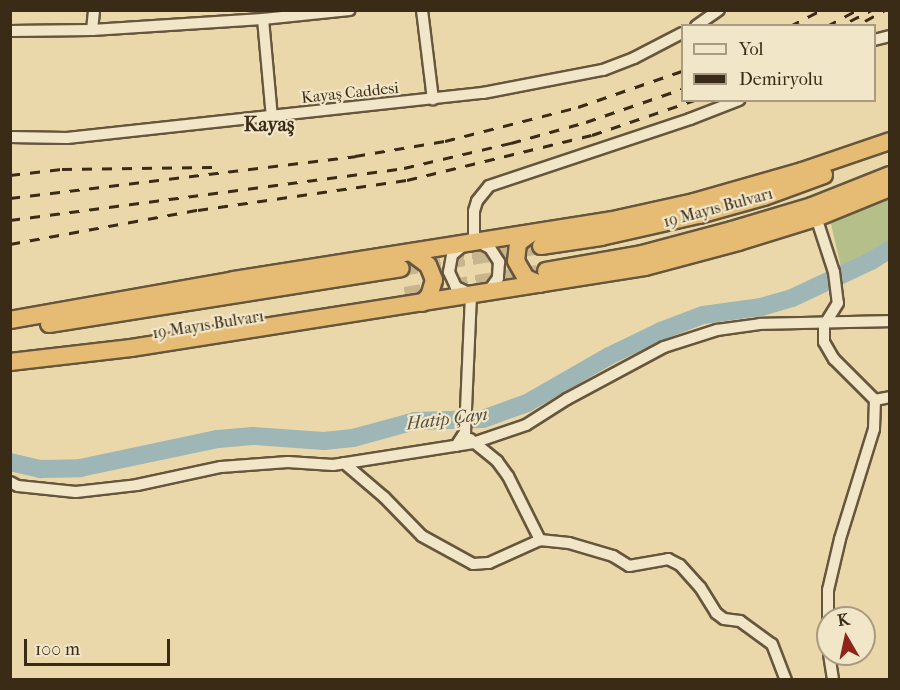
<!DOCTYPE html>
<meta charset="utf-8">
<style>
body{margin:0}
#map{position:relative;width:900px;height:690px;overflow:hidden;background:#ebd8aa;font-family:"IM FELL French Canon",serif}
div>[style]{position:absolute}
.green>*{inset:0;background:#b5bf8a}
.river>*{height:18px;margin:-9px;padding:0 9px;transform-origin:9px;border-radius:9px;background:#9eb6b5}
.highway-tunnel>*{height:16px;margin-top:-8px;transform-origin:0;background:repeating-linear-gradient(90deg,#c8b58d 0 16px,transparent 0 24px)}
.roads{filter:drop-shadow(2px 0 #66563c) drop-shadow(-2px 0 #66563c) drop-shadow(0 2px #66563c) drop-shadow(0 -2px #66563c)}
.minor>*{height:10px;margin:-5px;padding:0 5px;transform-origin:5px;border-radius:5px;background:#f2e6c8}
.highway>*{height:16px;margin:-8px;padding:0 8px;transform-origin:8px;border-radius:8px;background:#e6bc75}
.rail>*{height:3px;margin-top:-1.5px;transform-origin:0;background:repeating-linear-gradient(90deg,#3a2b17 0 10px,transparent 0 20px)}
span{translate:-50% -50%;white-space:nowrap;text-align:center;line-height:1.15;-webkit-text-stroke:4.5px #f2e6c8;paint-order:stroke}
.street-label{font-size:16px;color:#3a2b17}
.water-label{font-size:18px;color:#534e3e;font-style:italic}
.quarter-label{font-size:20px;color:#3a2b17;font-weight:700}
.frame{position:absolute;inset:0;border:12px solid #3a2b17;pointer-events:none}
.legend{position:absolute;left:681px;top:24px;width:195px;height:78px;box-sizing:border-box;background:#f2e6c8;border:2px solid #a89b81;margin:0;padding:8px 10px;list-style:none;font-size:18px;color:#3a2b17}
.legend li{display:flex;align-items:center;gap:12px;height:30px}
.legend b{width:30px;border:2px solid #a89b81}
.north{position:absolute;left:816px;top:606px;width:60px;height:60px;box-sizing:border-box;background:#f2e6c8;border:2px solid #a89b81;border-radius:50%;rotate:351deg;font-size:16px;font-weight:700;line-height:24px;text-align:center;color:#3a2b17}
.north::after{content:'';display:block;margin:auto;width:21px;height:27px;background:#8f2418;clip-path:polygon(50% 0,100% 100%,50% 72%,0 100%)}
.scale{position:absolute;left:24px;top:639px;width:146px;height:27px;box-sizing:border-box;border:3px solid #3a2b17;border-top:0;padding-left:8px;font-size:18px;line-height:21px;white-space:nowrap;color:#3a2b17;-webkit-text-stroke:4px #f2e6c8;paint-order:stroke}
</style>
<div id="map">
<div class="green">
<div style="clip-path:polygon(889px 197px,889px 241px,878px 253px,842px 271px,830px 220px)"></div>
</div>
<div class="river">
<div style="left:10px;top:462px;width:32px;rotate:13deg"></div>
<div style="left:41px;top:469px;width:39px;rotate:-1deg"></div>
<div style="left:80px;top:468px;width:141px;rotate:-11.9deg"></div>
<div style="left:218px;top:439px;width:35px;rotate:-5deg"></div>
<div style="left:253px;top:436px;width:71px;rotate:4deg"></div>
<div style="left:324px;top:441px;width:29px;rotate:-6deg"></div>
<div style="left:353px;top:438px;width:64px;rotate:-15.3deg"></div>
<div style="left:415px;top:421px;width:68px;rotate:-1.7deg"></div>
<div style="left:483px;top:419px;width:47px;rotate:-20deg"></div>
<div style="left:527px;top:403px;width:95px;rotate:-29.8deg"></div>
<div style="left:609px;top:356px;width:58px;rotate:-25.7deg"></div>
<div style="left:661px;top:331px;width:45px;rotate:-20.9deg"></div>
<div style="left:703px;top:315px;width:59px;rotate:-7.9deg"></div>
<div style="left:761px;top:307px;width:32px;rotate:-16deg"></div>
<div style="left:792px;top:298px;width:87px;rotate:-25.1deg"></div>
<div style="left:871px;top:261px;width:22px;rotate:-32deg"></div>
</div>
<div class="highway-tunnel">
<div style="left:401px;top:268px;width:142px;rotate:-8.9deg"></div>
<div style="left:405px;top:295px;width:134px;rotate:-9.5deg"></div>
</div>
<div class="roads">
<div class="minor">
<div style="left:422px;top:10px;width:90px;rotate:83deg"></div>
<div style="left:263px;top:19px;width:98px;rotate:84.8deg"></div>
<div style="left:696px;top:26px;width:28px;rotate:-35deg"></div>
<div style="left:92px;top:30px;width:20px;rotate:-84deg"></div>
<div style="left:10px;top:31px;width:82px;rotate:-0.7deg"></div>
<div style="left:92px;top:30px;width:171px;rotate:-3.7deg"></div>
<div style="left:263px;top:19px;width:87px;rotate:-5.9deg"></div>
<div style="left:874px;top:40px;width:16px;rotate:-14deg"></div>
<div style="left:10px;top:137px;width:57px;rotate:1deg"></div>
<div style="left:67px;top:138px;width:418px;rotate:-6.2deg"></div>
<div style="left:483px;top:93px;width:122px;rotate:-10.9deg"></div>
<div style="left:603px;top:70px;width:33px;rotate:-21deg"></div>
<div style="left:634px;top:58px;width:54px;rotate:-27.5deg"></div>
<div style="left:815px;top:214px;width:61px;rotate:71.9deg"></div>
<div style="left:834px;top:272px;width:31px;rotate:83deg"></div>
<div style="left:838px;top:303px;width:26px;rotate:122deg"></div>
<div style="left:824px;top:325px;width:17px;rotate:90deg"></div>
<div style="left:824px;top:342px;width:20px;rotate:60deg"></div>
<div style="left:834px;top:359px;width:58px;rotate:45deg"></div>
<div style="left:875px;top:400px;width:29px;rotate:92deg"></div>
<div style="left:874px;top:429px;width:115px;rotate:107.2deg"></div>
<div style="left:840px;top:539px;width:52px;rotate:103.2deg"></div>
<div style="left:828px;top:590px;width:28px;rotate:90deg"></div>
<div style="left:478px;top:242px;width:13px;rotate:27deg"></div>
<div style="left:490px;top:248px;width:17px;rotate:57deg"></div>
<div style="left:499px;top:262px;width:16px;rotate:94deg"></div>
<div style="left:498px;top:278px;width:17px;rotate:126deg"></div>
<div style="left:474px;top:243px;width:32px;rotate:-90deg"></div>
<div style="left:474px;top:211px;width:10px;rotate:-73deg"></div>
<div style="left:477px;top:201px;width:19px;rotate:-51deg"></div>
<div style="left:489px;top:186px;width:212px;rotate:-18.4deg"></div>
<div style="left:690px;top:119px;width:53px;rotate:-21.2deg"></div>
<div style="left:875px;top:400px;width:15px;rotate:-11deg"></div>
<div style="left:470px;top:439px;width:35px;rotate:39deg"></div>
<div style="left:497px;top:461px;width:19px;rotate:54deg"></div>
<div style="left:508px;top:476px;width:72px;rotate:63.4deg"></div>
<div style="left:456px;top:446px;width:17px;rotate:-57deg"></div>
<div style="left:465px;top:432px;width:138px;rotate:-87.5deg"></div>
<div style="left:471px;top:294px;width:17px;rotate:-155deg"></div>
<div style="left:456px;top:287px;width:17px;rotate:-115deg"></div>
<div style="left:449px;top:272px;width:17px;rotate:-80deg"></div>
<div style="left:452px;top:255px;width:16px;rotate:-40deg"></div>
<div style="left:344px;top:463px;width:52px;rotate:40.4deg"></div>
<div style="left:384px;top:497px;width:54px;rotate:45.7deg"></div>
<div style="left:422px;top:536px;width:58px;rotate:28.8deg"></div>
<div style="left:473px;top:564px;width:16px;rotate:-4deg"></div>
<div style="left:489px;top:563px;width:56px;rotate:-24.3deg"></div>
<div style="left:540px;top:540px;width:29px;rotate:6deg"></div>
<div style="left:569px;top:543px;width:46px;rotate:16.5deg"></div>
<div style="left:613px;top:556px;width:19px;rotate:32deg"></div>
<div style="left:629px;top:566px;width:40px;rotate:-10deg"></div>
<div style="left:668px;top:559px;width:13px;rotate:27deg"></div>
<div style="left:680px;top:565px;width:30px;rotate:48deg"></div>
<div style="left:700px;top:587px;width:31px;rotate:58deg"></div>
<div style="left:716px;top:613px;width:10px;rotate:37deg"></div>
<div style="left:724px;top:619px;width:16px;rotate:7deg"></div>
<div style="left:740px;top:621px;width:39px;rotate:36deg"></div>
<div style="left:772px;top:644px;width:39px;rotate:69deg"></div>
<div style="left:10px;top:482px;width:9px;rotate:27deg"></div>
<div style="left:18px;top:486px;width:58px;rotate:5.9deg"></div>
<div style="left:76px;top:492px;width:61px;rotate:-6.5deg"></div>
<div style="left:137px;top:485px;width:86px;rotate:-12.1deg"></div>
<div style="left:221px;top:467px;width:67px;rotate:-4.3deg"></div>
<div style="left:288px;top:462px;width:45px;rotate:3.8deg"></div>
<div style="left:333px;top:465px;width:142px;rotate:-8.9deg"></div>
<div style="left:473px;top:443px;width:56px;rotate:-18.8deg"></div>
<div style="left:526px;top:425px;width:49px;rotate:-32.4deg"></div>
<div style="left:567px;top:399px;width:110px;rotate:-28.2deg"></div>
<div style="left:664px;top:347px;width:56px;rotate:-17.8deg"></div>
<div style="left:717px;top:330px;width:43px;rotate:-7.9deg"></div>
<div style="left:760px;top:324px;width:130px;rotate:-1.3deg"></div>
<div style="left:829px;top:654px;width:26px;rotate:81deg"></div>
</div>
<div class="highway">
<div style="left:530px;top:234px;width:15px;rotate:143deg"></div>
<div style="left:518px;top:243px;width:18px;rotate:96deg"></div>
<div style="left:516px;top:261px;width:20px;rotate:60deg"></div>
<div style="left:526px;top:278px;width:15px;rotate:23deg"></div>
<div style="left:541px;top:246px;width:61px;rotate:-8.5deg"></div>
<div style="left:601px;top:237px;width:100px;rotate:-12.7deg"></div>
<div style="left:699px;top:215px;width:67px;rotate:-15.5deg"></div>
<div style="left:764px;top:197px;width:64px;rotate:-20.1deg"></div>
<div style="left:412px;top:253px;width:20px;rotate:37deg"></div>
<div style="left:428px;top:265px;width:16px;rotate:68deg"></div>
<div style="left:434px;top:280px;width:17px;rotate:107deg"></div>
<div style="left:429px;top:296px;width:10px;rotate:135deg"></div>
<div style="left:546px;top:271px;width:97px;rotate:-10deg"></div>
<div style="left:642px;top:254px;width:93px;rotate:-14.9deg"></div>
<div style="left:732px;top:230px;width:84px;rotate:-16.7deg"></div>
<div style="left:812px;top:206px;width:84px;rotate:-21.7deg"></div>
<div style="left:10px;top:320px;width:228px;rotate:-10.1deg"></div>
<div style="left:234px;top:280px;width:379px;rotate:-9deg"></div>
<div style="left:608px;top:221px;width:88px;rotate:-12.5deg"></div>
<div style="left:694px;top:202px;width:112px;rotate:-16deg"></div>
<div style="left:802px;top:171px;width:93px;rotate:-18.8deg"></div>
<div style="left:49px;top:324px;width:356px;rotate:-9deg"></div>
<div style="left:10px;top:362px;width:122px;rotate:-6.6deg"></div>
<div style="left:131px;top:348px;width:520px;rotate:-8.96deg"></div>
<div style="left:645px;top:267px;width:96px;rotate:-15deg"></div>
<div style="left:738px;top:242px;width:82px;rotate:-17.1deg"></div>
<div style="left:816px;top:218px;width:80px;rotate:-22.1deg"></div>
</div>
</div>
<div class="rail">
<div style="left:850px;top:21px;width:25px;rotate:-27deg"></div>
<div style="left:865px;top:21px;width:23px;rotate:-29deg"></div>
<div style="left:790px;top:26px;width:36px;rotate:-27deg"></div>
<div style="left:827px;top:26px;width:34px;rotate:-28deg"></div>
<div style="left:10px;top:175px;width:52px;rotate:-6.6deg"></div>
<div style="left:62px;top:169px;width:150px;rotate:-0.8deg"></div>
<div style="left:10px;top:198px;width:348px;rotate:-6.9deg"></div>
<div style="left:355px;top:156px;width:91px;rotate:-9.5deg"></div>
<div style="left:445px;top:141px;width:137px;rotate:-14.3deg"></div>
<div style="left:578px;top:107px;width:110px;rotate:-19.1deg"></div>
<div style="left:10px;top:220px;width:397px;rotate:-7.5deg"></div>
<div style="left:404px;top:168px;width:110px;rotate:-13.2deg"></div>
<div style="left:511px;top:143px;width:78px;rotate:-15.6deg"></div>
<div style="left:586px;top:122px;width:102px;rotate:-19deg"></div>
<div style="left:10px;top:244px;width:191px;rotate:-10.3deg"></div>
<div style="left:198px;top:210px;width:211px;rotate:-8.2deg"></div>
<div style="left:407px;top:180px;width:190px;rotate:-13.7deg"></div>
<div style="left:592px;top:135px;width:109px;rotate:-18.8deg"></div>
</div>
<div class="street-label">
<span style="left:350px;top:93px;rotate:-6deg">Kayaş Caddesi</span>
<span style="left:718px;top:208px;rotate:-15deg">19 Mayıs Bulvarı</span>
<span style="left:208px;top:325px;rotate:-9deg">19 Mayıs Bulvarı</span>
</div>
<div class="water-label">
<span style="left:447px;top:420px;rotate:-7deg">Hatip Çayı</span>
</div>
<div class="quarter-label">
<span style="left:269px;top:124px">Kayaş</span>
</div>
<div class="frame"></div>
<ul class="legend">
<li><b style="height:8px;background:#f2e6c8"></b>Yol</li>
<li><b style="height:8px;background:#3a2b17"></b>Demiryolu</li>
</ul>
<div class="north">K</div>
<div class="scale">100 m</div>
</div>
